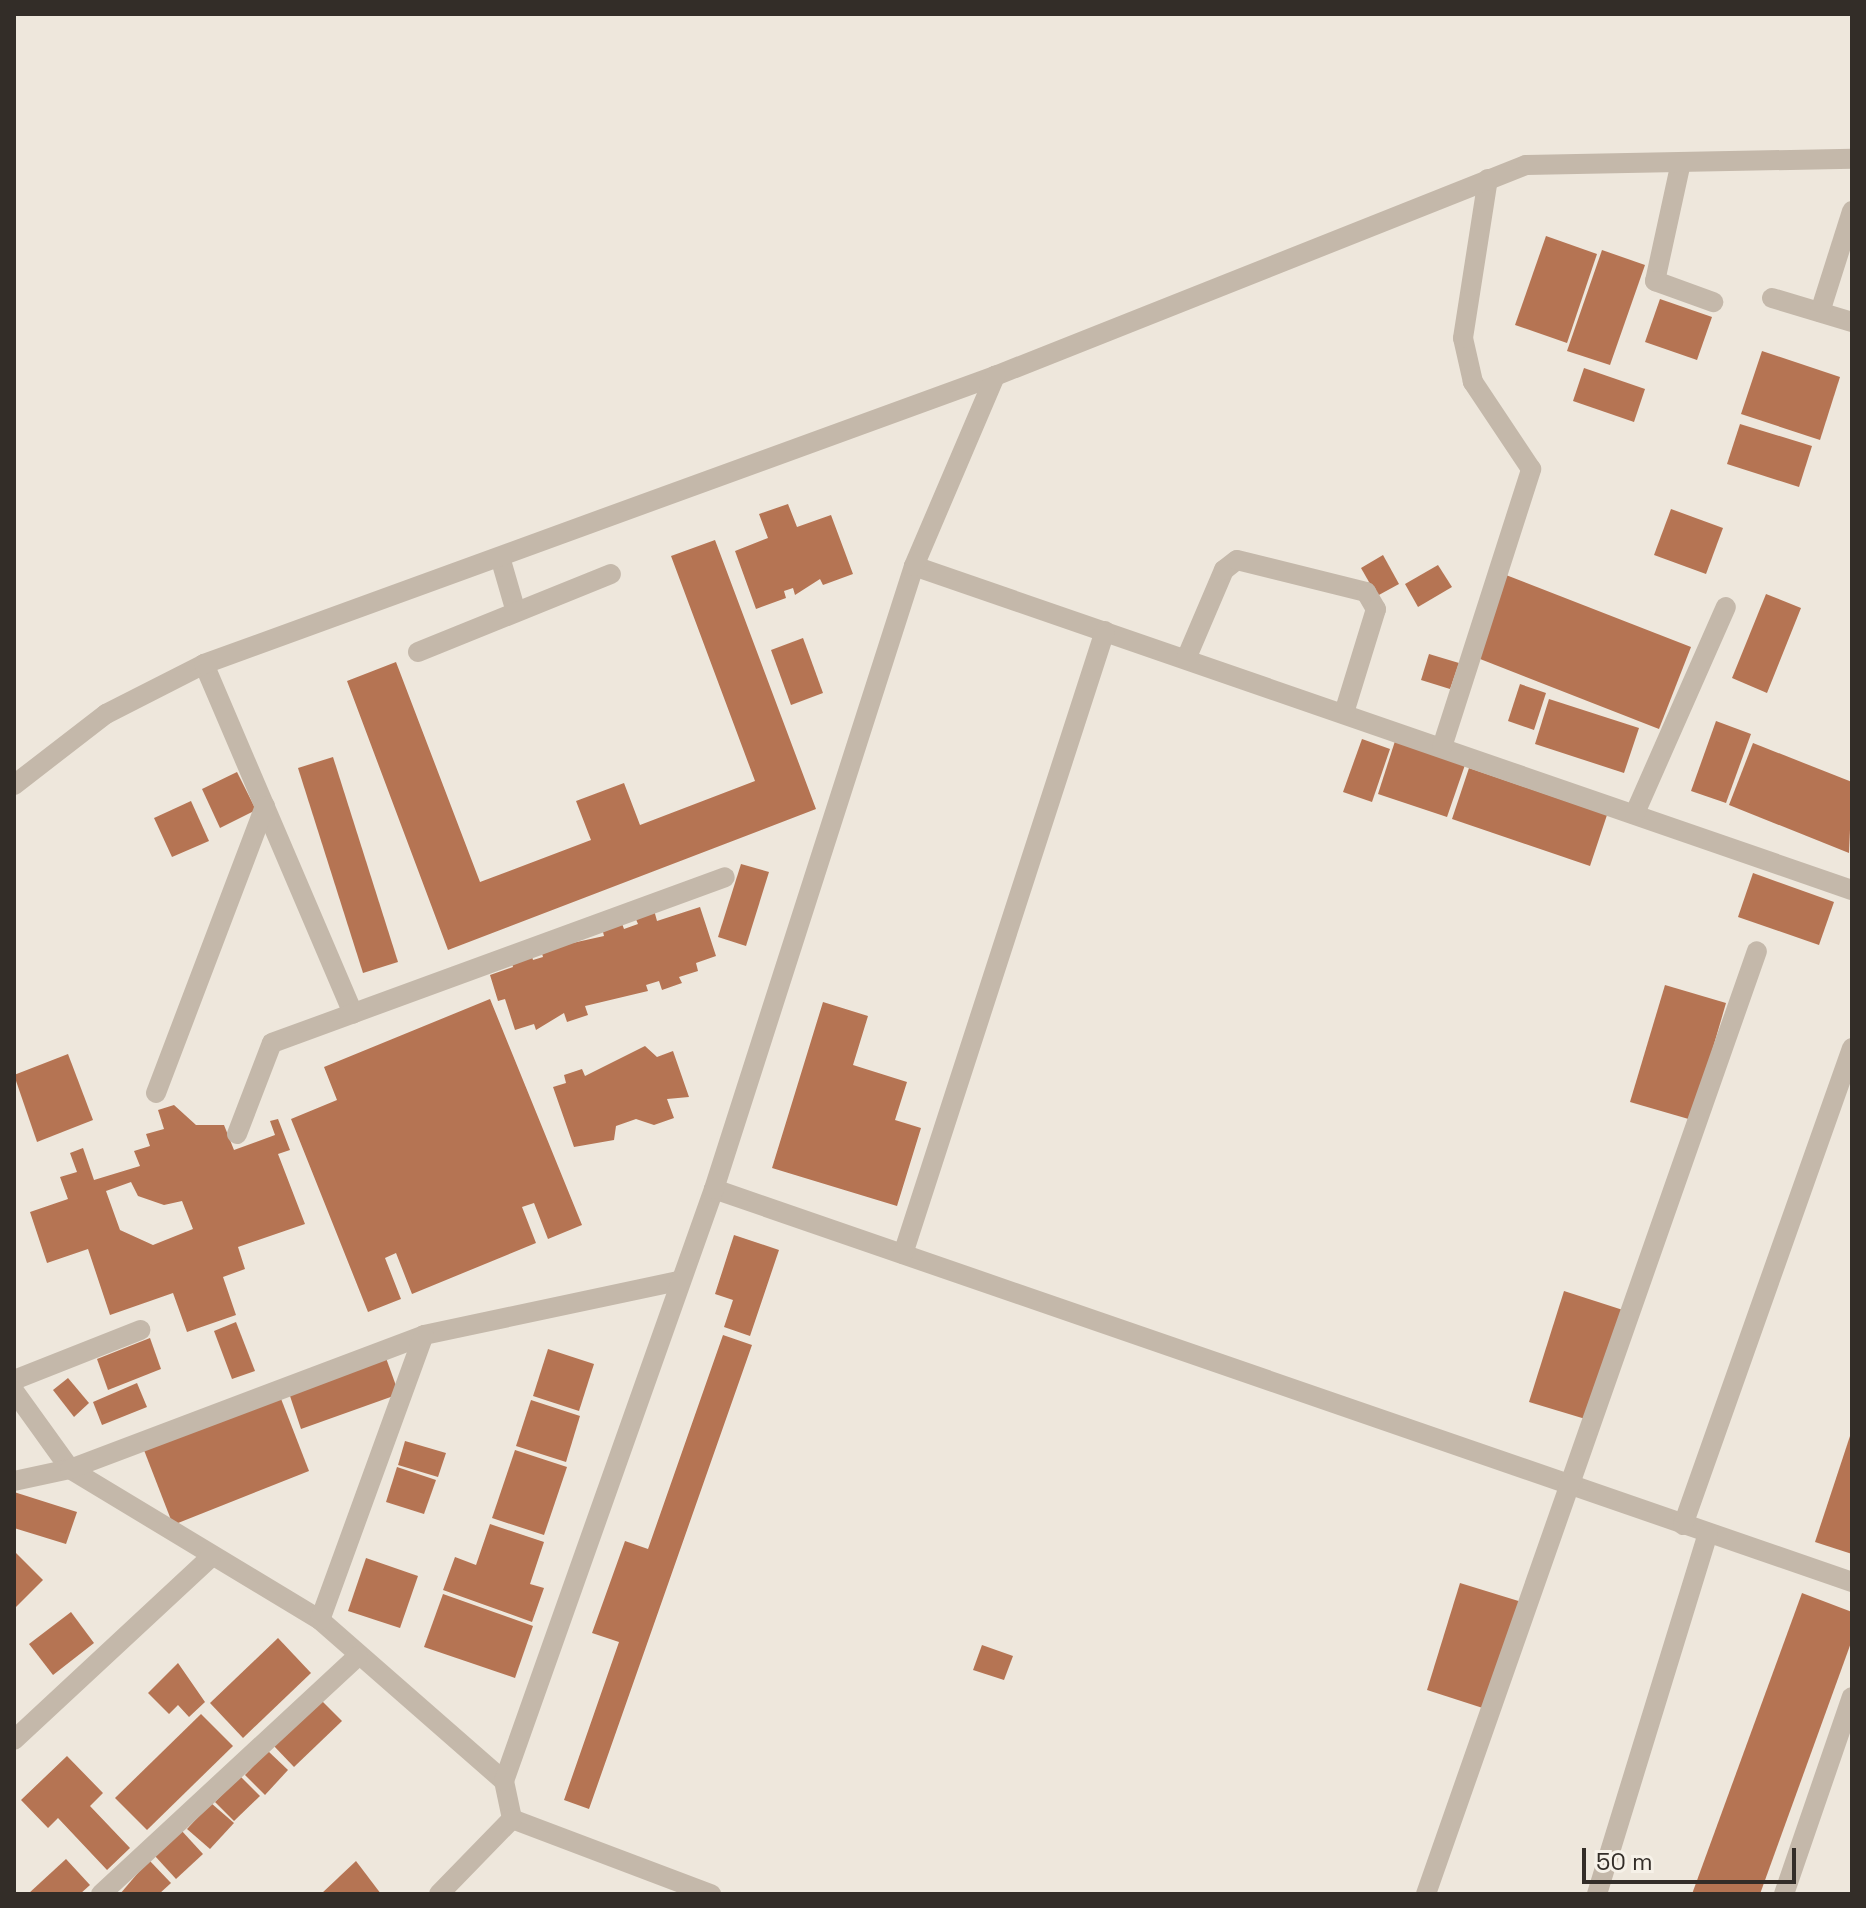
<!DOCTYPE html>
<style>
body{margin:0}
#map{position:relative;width:1866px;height:1908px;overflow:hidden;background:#eee7dc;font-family:"Space Grotesk",sans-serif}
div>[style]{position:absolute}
.building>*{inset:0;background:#b57453}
.minor>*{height:20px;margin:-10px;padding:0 10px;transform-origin:10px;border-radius:10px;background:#c4b8aa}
span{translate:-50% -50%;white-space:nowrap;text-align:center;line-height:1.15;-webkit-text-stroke:7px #f6f1e8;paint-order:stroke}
.frame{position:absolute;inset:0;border:16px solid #332d28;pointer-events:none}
.scale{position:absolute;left:1582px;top:1848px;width:214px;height:36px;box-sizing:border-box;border:4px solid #332d28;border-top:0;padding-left:10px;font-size:24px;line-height:28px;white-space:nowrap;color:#332d28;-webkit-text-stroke:6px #f6f1e8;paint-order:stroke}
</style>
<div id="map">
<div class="building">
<div style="clip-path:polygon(1546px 236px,1597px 254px,1567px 343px,1515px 325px)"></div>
<div style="clip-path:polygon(1602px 250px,1645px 265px,1610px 365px,1567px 351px)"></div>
<div style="clip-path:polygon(1660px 299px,1712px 317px,1697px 360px,1645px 342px)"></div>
<div style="clip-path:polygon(1762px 351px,1840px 377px,1820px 440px,1741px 414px)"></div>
<div style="clip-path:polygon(1584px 368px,1645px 389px,1634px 422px,1573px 401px)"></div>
<div style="clip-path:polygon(1740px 424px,1812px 446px,1799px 487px,1727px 464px)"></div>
<div style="clip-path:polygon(788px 504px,797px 527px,831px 515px,853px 574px,823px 585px,820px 579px,795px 595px,793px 588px,784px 591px,786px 598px,756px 609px,735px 551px,768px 538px,759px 514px)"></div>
<div style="clip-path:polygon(1671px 509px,1723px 528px,1706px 574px,1654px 555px)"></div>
<div style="clip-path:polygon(715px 540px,816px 809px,448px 950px,347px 681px,396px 662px,480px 882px,591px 840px,576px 801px,624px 783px,640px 825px,755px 781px,671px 556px)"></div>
<div style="clip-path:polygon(1383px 555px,1399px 584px,1377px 596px,1361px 568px)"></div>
<div style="clip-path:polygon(1438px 565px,1452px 587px,1418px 607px,1405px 584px)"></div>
<div style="clip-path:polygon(1506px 575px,1691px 647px,1659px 729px,1475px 657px)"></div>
<div style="clip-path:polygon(1766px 594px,1801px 608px,1767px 693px,1732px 678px)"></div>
<div style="clip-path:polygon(803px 638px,823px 693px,791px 705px,771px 650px)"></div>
<div style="clip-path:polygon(1429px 654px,1459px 663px,1450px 689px,1421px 680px)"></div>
<div style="clip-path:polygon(1520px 684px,1546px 693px,1534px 730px,1508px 721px)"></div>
<div style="clip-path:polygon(1549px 699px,1639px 728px,1624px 773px,1535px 744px)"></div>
<div style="clip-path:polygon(1716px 721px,1751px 734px,1726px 803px,1691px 791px)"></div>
<div style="clip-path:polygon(1396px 738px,1466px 762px,1447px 817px,1378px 794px)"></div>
<div style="clip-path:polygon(1362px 739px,1390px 749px,1372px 802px,1343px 792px)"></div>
<div style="clip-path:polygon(1753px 743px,1852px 782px,1849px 853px,1729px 805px)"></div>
<div style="clip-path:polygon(333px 757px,398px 962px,363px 973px,298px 768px)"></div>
<div style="clip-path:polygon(1469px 768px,1607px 815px,1590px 866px,1452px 819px)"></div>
<div style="clip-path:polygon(237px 772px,256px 810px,220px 828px,202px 789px)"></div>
<div style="clip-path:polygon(191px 801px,209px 841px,172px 857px,154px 818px)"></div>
<div style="clip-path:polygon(741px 864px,769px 872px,746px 946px,718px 937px)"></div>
<div style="clip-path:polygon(1753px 873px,1834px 902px,1819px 945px,1738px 917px)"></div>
<div style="clip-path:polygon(700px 907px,716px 956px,696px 963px,698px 971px,679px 977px,682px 983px,662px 990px,659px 981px,646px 985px,648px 991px,585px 1006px,588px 1015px,567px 1022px,564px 1013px,536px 1030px,534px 1024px,515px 1030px,505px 999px,498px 1001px,490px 975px,513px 967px,511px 960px,531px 953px,533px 960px,543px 957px,541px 950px,604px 936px,602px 928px,621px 921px,624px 929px,638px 924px,635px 917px,654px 910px,657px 921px)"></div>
<div style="clip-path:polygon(1665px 985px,1726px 1003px,1692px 1120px,1630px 1102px)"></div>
<div style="clip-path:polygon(490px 999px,582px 1225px,548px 1239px,534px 1203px,522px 1207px,536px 1243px,412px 1294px,396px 1253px,385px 1258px,401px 1299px,368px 1312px,291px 1119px,337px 1100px,324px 1067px)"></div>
<div style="clip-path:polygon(823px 1002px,868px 1016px,853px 1065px,907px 1082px,895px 1120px,921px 1128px,897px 1206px,772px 1168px)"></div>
<div style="clip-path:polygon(645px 1046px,657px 1057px,673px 1051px,689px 1097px,667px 1099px,674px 1118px,654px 1125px,636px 1119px,616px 1126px,614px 1140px,574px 1147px,553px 1087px,566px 1083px,564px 1075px,582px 1069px,585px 1076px)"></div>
<div style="clip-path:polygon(68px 1054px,93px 1120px,37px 1142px,14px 1075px)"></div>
<div style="clip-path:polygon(evenodd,174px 1105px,196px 1125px,224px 1125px,234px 1150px,275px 1135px,270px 1121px,278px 1119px,290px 1150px,278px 1154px,305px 1224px,238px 1247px,245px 1269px,223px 1277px,236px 1315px,187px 1332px,173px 1293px,110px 1315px,88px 1249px,47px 1263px,30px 1212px,68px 1199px,60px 1177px,77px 1172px,70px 1153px,83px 1148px,94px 1180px,140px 1166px,134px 1151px,150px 1146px,146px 1134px,164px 1129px,158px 1110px,174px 1105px,131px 1182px,138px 1196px,164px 1205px,182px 1201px,193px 1229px,153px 1245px,120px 1230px,106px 1191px,131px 1182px)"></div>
<div style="clip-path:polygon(734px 1235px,779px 1250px,750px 1336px,724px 1327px,733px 1300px,715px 1294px)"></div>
<div style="clip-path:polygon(1564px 1291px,1626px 1311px,1592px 1421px,1529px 1402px)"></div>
<div style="clip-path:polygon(236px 1322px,255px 1371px,232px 1379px,214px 1331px)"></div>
<div style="clip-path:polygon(723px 1335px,752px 1345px,589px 1809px,564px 1800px,619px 1642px,592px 1633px,625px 1541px,648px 1549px)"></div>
<div style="clip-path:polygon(150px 1338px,161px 1369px,108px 1390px,97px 1359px)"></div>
<div style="clip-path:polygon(548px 1349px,594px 1364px,579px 1411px,533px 1396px)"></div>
<div style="clip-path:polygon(386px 1358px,399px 1394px,301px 1429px,289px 1393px)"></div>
<div style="clip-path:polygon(68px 1378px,89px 1403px,74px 1417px,53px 1390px)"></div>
<div style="clip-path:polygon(137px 1383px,147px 1407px,102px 1425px,93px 1402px)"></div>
<div style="clip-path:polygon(278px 1391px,309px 1471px,173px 1525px,142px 1445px)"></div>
<div style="clip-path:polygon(531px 1400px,580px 1416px,566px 1462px,516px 1446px)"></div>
<div style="clip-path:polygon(1851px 1433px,1852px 1433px,1852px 1554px,1815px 1542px)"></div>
<div style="clip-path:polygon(405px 1441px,446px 1453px,438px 1477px,398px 1465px)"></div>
<div style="clip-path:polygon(515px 1450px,567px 1467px,544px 1535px,492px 1518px)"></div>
<div style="clip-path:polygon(397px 1467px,436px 1480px,424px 1514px,386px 1502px)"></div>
<div style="clip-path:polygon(14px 1492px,77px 1512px,66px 1544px,14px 1528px)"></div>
<div style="clip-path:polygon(490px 1524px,544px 1542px,530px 1584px,544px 1588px,532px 1622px,443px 1590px,455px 1557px,476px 1565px)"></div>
<div style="clip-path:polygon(14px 1551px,43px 1580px,14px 1609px)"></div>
<div style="clip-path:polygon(366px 1558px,418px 1576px,400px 1628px,348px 1611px)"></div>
<div style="clip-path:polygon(1460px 1583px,1525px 1603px,1492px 1711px,1427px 1690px)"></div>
<div style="clip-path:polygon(1802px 1593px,1852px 1612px,1852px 1640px,1760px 1894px,1692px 1894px)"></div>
<div style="clip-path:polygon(443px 1594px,533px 1626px,515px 1678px,424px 1647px)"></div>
<div style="clip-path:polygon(71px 1612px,94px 1643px,53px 1675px,29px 1644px)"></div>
<div style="clip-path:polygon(278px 1638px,311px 1673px,243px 1738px,210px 1703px)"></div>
<div style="clip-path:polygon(982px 1645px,1013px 1656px,1004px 1680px,973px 1670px)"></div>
<div style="clip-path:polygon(178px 1663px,205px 1702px,189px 1717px,178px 1705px,169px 1714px,148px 1693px)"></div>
<div style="clip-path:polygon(320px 1699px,342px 1721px,294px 1767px,273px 1745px)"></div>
<div style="clip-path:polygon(201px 1714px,233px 1746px,147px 1830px,115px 1798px)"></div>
<div style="clip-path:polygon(268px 1751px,288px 1770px,265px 1795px,245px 1775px)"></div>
<div style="clip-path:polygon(67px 1756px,103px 1793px,90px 1806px,130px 1848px,107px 1870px,58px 1818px,48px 1828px,21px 1800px)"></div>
<div style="clip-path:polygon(240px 1776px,260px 1796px,234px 1821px,215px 1802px)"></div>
<div style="clip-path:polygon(211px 1803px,234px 1823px,210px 1849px,187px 1829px)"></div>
<div style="clip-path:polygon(181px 1830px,203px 1854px,176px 1879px,155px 1856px)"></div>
<div style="clip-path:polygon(66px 1859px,90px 1885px,80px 1894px,28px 1894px)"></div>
<div style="clip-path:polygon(149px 1860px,171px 1883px,159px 1894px,120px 1894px)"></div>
<div style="clip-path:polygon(356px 1861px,381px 1894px,321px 1894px)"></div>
</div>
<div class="minor">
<div style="left:1681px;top:162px;width:122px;rotate:102.3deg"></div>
<div style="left:1655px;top:281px;width:62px;rotate:19.9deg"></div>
<div style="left:1772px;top:298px;width:84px;rotate:16.7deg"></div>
<div style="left:1820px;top:312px;width:106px;rotate:-72.4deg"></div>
<div style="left:500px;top:557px;width:57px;rotate:73.8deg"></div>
<div style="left:914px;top:566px;width:992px;rotate:19.06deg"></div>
<div style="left:418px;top:652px;width:208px;rotate:-22deg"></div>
<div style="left:1186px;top:659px;width:97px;rotate:-66.9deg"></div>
<div style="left:1224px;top:570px;width:16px;rotate:-38deg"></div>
<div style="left:1237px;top:560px;width:133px;rotate:13.9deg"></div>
<div style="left:1366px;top:592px;width:20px;rotate:60deg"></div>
<div style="left:1376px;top:609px;width:109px;rotate:107.1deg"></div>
<div style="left:204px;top:664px;width:380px;rotate:66.9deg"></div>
<div style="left:1442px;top:747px;width:292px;rotate:-72.2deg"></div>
<div style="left:1531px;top:469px;width:105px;rotate:-123.7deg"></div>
<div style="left:1473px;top:382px;width:45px;rotate:-102.8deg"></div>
<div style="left:1463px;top:338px;width:161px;rotate:-81.1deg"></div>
<div style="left:14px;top:785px;width:116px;rotate:-37.7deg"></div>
<div style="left:106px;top:714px;width:110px;rotate:-27deg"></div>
<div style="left:204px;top:664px;width:842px;rotate:-20.01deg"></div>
<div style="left:995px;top:376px;width:571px;rotate:-21.67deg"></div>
<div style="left:1526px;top:165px;width:326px;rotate:-1.1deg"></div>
<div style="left:1635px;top:813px;width:225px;rotate:-66.2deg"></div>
<div style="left:156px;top:1093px;width:307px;rotate:-69.2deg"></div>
<div style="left:237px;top:1134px;width:97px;rotate:-69deg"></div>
<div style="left:272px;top:1043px;width:482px;rotate:-20.1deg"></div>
<div style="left:714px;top:1189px;width:1204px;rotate:19.05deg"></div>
<div style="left:903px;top:1254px;width:655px;rotate:-72.04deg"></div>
<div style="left:14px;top:1380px;width:136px;rotate:-21.6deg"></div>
<div style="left:14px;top:1391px;width:96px;rotate:54.3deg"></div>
<div style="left:70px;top:1469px;width:292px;rotate:31.1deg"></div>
<div style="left:320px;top:1620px;width:244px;rotate:41.2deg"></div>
<div style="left:504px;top:1781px;width:39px;rotate:78deg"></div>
<div style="left:512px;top:1819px;width:213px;rotate:20.7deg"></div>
<div style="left:14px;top:1481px;width:57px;rotate:-12.1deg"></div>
<div style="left:70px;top:1469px;width:379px;rotate:-20.7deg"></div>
<div style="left:424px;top:1335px;width:261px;rotate:-12deg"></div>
<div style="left:1683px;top:1525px;width:506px;rotate:-70.49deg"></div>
<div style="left:320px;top:1620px;width:303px;rotate:-70deg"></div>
<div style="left:14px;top:1740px;width:269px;rotate:-42.9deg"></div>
<div style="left:504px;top:1781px;width:628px;rotate:-70.47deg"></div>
<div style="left:714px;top:1189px;width:654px;rotate:-72.2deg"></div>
<div style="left:914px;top:566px;width:207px;rotate:-66.9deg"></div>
<div style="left:101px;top:1894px;width:350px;rotate:-42.8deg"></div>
<div style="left:439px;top:1894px;width:105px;rotate:-45.8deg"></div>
<div style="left:1426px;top:1894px;width:999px;rotate:-70.66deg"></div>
<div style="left:1597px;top:1894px;width:377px;rotate:-72.9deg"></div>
<div style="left:1784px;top:1894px;width:208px;rotate:-71deg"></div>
</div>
<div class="frame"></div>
<div class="scale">50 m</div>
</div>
